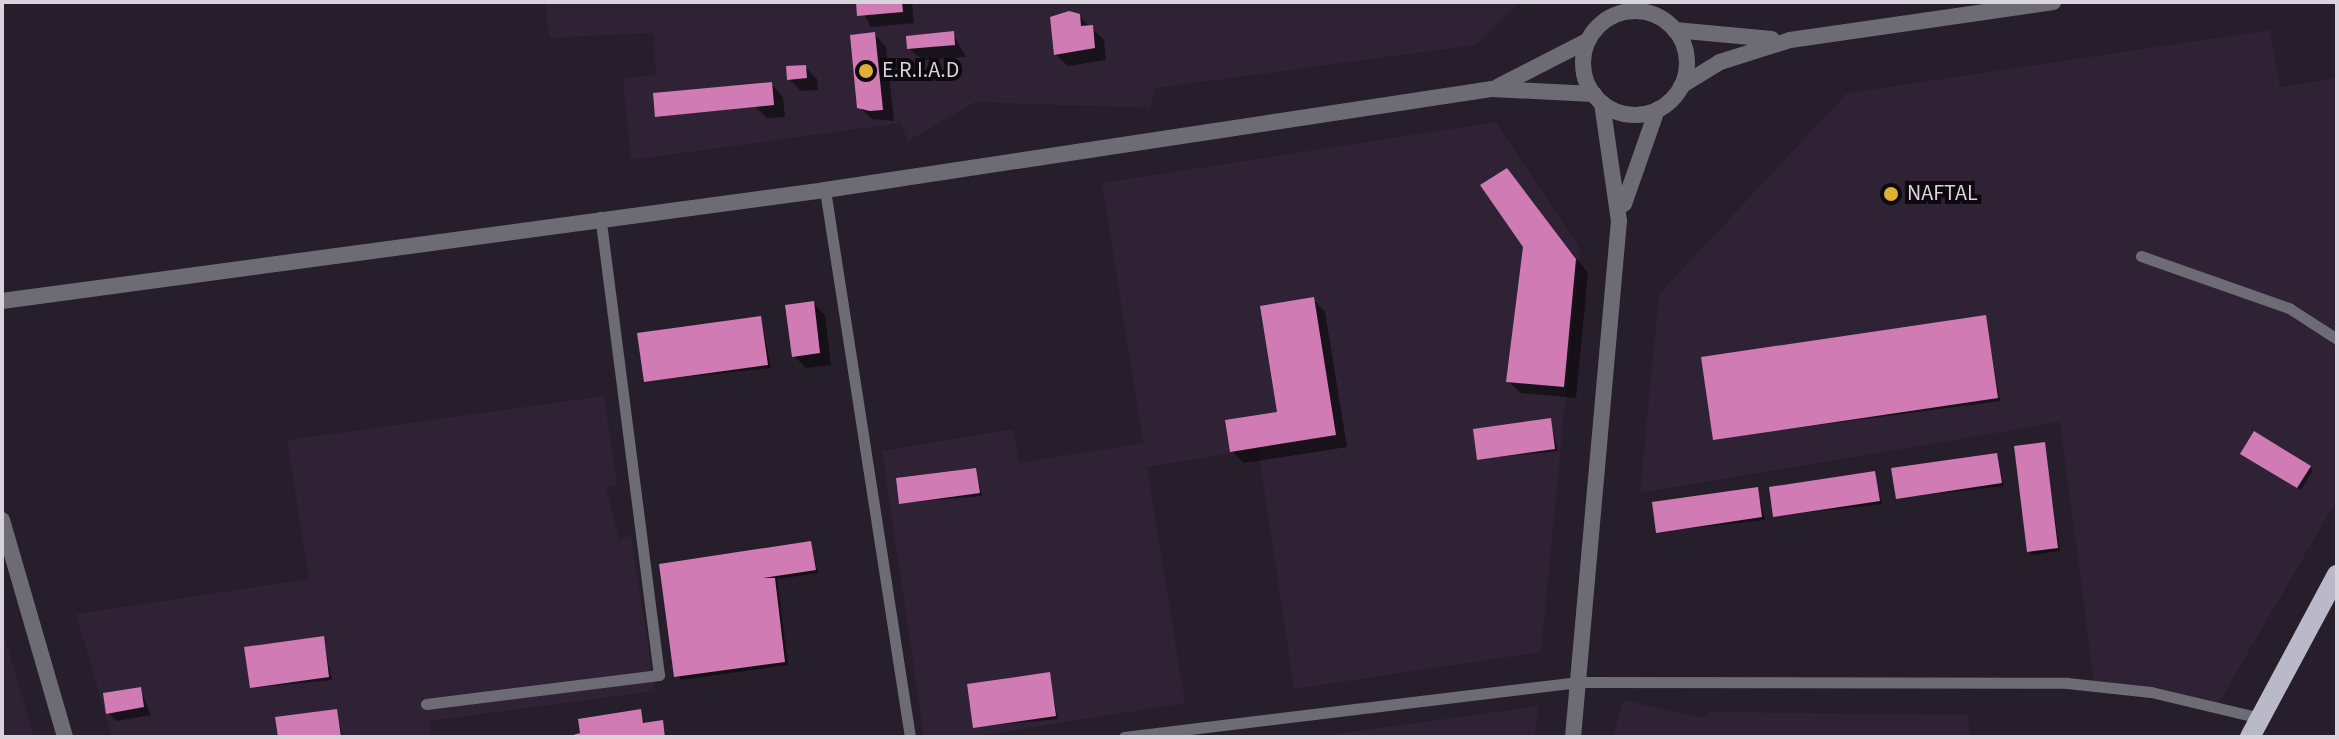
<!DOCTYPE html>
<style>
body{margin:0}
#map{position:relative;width:2339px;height:739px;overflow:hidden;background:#261e2a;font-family:"Source Sans 3",sans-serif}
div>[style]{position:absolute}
.built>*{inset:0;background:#2e2234}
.shadow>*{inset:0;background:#0007}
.building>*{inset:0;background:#d07bb4}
.service>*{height:11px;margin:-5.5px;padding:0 5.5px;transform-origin:5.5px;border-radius:5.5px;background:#6d6c74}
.tertiary>*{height:16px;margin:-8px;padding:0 8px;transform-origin:8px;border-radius:8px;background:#6d6c74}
.tertiary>.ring{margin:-8px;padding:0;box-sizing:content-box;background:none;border:16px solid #6d6c74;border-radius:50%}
.primary>*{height:20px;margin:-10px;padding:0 10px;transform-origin:10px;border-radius:10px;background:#b9b9c9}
.dots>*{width:22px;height:22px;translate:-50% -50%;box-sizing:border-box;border:4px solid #0d090f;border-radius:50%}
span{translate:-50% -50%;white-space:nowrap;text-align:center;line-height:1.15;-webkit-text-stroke:8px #0d090f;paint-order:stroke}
.poi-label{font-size:22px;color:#d8d3dc}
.left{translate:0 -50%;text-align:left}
.frame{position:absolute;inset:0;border:4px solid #d8d3dc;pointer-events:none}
</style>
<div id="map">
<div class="built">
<div style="clip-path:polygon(545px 2px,1519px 2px,1476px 45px,1156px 88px,1150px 108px,975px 102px,908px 141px,901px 123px,631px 160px,623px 78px,656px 75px,653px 33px,549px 38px)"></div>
<div style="clip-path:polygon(2270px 30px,2280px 87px,2337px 78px,2337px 500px,2218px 704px,2094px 682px,2060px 422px,1640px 493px,1659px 294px,1847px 93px)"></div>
<div style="clip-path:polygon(1496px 122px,1580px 249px,1541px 652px,1294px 689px,1258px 449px,1147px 467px,1185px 703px,973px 737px,924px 737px,882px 451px,1013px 429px,1019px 463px,1143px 443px,1102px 183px)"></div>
<div style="clip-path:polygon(604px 396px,617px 484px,606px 488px,619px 540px,631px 535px,655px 691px,430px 721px,432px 737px,112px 737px,76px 614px,309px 579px,287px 440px)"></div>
<div style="clip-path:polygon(2px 628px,34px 737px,2px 737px)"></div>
<div style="clip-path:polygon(1623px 700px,1702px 718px,1709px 712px,1968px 715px,1970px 737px,1613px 737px)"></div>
<div style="clip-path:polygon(1538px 706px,1535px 737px,1314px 737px)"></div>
</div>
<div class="shadow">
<div style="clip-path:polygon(858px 2px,912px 2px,914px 23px,871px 27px)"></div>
<div style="clip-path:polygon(1079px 16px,1104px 40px,1106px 60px,1068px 66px,1055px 54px)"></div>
<div style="clip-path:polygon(874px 34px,886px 47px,894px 121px,872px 119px,859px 107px)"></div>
<div style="clip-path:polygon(953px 34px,966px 57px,922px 60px,909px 48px)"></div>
<div style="clip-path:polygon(805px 67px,817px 79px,818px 90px,801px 91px,789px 79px)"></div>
<div style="clip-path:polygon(771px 84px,783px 97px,785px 117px,767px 118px,755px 106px,657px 117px)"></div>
<div style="clip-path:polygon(1507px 170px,1588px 273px,1576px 398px,1521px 393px,1508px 381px,1525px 247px)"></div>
<div style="clip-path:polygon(1313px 299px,1325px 312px,1347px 447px,1244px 463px,1232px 451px,1280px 414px)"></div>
<div style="clip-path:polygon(813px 303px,825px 315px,831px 365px,806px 368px,794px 356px)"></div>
<div style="clip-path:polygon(1985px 317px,2000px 401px,1715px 439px)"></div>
<div style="clip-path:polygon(761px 318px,771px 368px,646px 381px)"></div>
<div style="clip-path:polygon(1550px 420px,1558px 451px,1479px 459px)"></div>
<div style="clip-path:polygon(2044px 444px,2060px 551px,2032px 555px,2029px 551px)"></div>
<div style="clip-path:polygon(1997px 455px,2004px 486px,1898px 498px)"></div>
<div style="clip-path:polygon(2246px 457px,2310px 467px,2313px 470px,2301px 490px)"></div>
<div style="clip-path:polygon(976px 470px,982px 496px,901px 503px)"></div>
<div style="clip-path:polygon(1874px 473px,1882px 504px,1775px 516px)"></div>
<div style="clip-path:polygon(1757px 489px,1765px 520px,1658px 532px)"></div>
<div style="clip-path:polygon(811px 543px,818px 573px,777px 579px,788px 665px,680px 680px,661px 566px)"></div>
<div style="clip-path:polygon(323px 638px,332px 680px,252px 688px)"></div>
<div style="clip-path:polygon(1049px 674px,1058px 719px,975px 727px)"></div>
<div style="clip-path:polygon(140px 689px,151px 715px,116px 721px,108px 713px)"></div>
<div style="clip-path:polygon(336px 711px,343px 737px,280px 737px)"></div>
<div style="clip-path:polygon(640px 711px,645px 725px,662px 722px,667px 737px,568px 737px)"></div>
</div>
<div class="building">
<div style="clip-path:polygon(856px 2px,902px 2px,903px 12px,857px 16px)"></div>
<div style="clip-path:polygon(1069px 11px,1080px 14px,1081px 26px,1093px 25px,1095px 48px,1054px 55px,1050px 17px)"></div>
<div style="clip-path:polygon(954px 31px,955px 45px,907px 49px,906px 36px)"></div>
<div style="clip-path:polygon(875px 32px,883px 110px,870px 111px,857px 108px,850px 35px)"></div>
<div style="clip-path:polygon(806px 65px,807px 78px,787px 80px,786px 66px)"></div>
<div style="clip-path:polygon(772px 82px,774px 105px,655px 117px,653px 93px)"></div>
<div style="clip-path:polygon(1507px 168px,1576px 259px,1564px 387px,1506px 382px,1523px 247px,1480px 185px)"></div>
<div style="clip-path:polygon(1314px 297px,1336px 435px,1230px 452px,1225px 420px,1277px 412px,1260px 306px)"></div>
<div style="clip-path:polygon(814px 301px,820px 353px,792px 357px,785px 305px)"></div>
<div style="clip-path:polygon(1986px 315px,1998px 398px,1713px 440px,1701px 357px)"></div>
<div style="clip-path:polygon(761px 316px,768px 365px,644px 382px,637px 333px)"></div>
<div style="clip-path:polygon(1551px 418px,1555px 449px,1477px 460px,1473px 429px)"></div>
<div style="clip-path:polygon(2254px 431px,2311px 466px,2297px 488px,2240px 454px)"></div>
<div style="clip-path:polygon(2045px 442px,2058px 548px,2027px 552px,2014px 446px)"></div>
<div style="clip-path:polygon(1997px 453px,2002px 483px,1896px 499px,1891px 468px)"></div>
<div style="clip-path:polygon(976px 468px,980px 493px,899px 504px,896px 478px)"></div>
<div style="clip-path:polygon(1875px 471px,1880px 501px,1773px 517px,1769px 487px)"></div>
<div style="clip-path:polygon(1758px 487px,1762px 517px,1656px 533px,1652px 502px)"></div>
<div style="clip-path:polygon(811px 541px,816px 570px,763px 578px,775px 578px,785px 662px,674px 677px,659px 564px)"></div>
<div style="clip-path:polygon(324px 636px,329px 677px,250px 688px,244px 647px)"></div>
<div style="clip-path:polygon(1050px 672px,1056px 716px,973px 728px,967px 684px)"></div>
<div style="clip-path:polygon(141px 687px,144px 707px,106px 714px,103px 693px)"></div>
<div style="clip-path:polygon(337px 709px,341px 737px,278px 737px,275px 717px)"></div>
<div style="clip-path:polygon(641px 709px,643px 723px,663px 720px,665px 737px,566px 737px,580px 733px,578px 719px)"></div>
</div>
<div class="service">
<div style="left:825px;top:190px;width:554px;rotate:81.17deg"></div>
<div style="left:2141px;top:256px;width:157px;rotate:19.4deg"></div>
<div style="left:2289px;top:308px;width:57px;rotate:32.9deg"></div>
<div style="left:426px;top:704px;width:235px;rotate:-7.1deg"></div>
<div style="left:659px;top:675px;width:462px;rotate:-97.3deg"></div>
<div style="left:1124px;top:737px;width:458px;rotate:-6.9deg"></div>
<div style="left:1579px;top:682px;width:488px;rotate:0.1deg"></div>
<div style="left:2067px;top:683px;width:84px;rotate:6.1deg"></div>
<div style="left:2151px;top:692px;width:112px;rotate:13.4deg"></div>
</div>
<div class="tertiary">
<div class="ring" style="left:1583px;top:11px;width:88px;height:88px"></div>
<div style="left:1675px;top:30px;width:97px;rotate:5.3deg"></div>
<div style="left:1681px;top:86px;width:46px;rotate:-31.6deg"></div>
<div style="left:1720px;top:62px;width:73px;rotate:-17.4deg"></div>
<div style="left:1790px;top:40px;width:266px;rotate:-8.2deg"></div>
<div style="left:1497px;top:87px;width:103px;rotate:-27.1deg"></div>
<div style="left:1624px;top:204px;width:100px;rotate:-70.7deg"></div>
<div style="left:2px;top:301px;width:830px;rotate:-7.68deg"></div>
<div style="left:825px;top:190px;width:675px;rotate:-8.61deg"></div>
<div style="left:1492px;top:89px;width:102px;rotate:2.8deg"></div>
<div style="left:2px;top:520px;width:226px;rotate:73.8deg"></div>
<div style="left:1573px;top:737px;width:518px;rotate:-84.91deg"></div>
<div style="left:1619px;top:221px;width:119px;rotate:-98.2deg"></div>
</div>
<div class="primary">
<div style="left:2250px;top:737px;width:184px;rotate:-61.8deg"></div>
</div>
<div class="dots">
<div style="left:866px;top:71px;background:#dfb034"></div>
<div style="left:1891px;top:194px;background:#dfb034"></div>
</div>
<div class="poi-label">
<span class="left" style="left:882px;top:71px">E.R.I.A.D</span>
<span class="left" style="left:1907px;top:194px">NAFTAL</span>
</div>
<div class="frame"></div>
</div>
